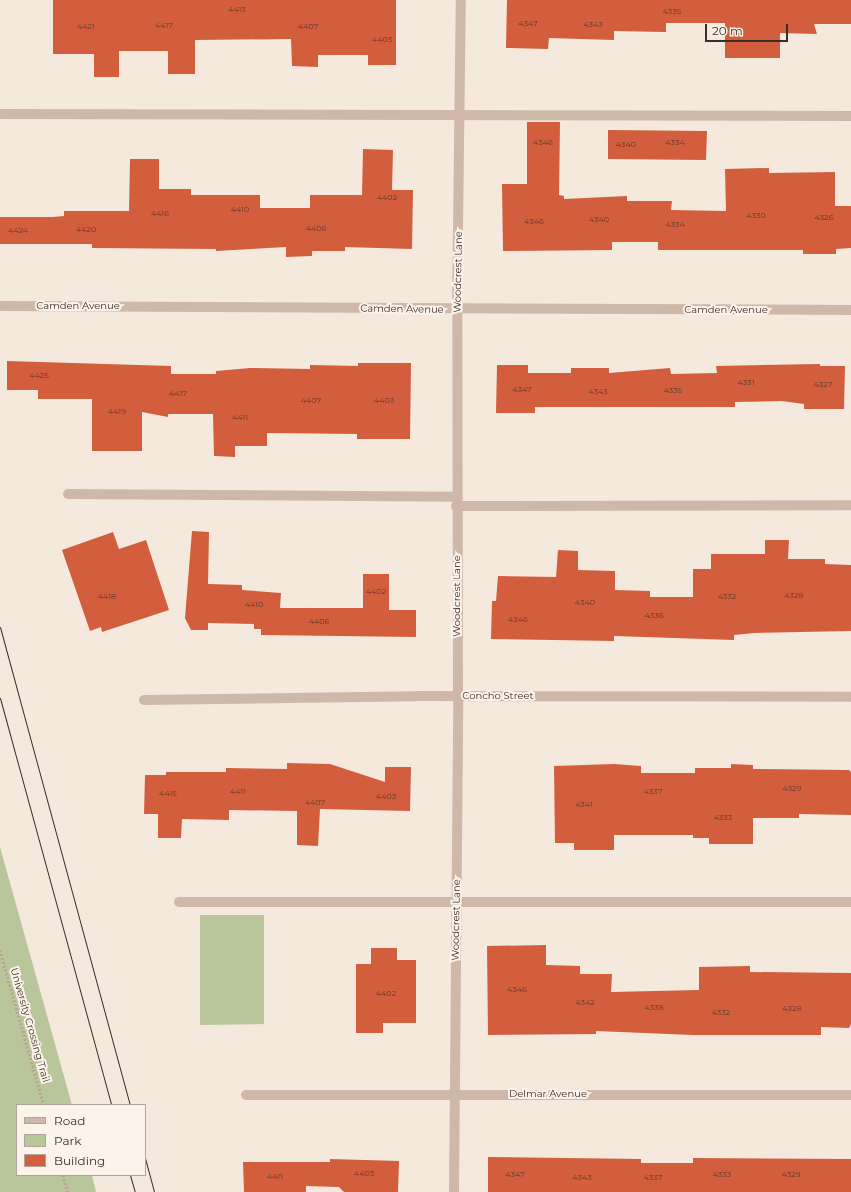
<!DOCTYPE html>
<style>
body{margin:0}
#map{position:relative;width:851px;height:1192px;overflow:hidden;background:#f5e9dd;font-family:Montserrat,sans-serif}
div>[style]{position:absolute}
.green>*{inset:0;background:#b9c69b}
.building>*{inset:0;background:#d35e3d}
.path>*{height:2.5px;margin-top:-1.25px;transform-origin:0;background:repeating-linear-gradient(90deg,#bba291 0 2px,transparent 0 4px)}
.service>*{height:10px;margin:-5px;padding:0 5px;transform-origin:5px;border-radius:5px;background:#cfb8a7}
.minor>*{height:10px;margin:-5px;padding:0 5px;transform-origin:5px;border-radius:5px;background:#cfb8a7}
.tram>*{height:1px;margin:-0.5px;padding:0 0.5px;transform-origin:0.5px;border-radius:0.5px;background:#3b2e28}
span{translate:-50% -50%;white-space:nowrap;text-align:center;line-height:1.15;-webkit-text-stroke:4px #fcf3ea;paint-order:stroke}
.number-label{font-size:8px;color:#613a2d}
.number-label span{-webkit-text-stroke-width:0}
.street-label{font-size:10px;color:#3b2e28}
.legend{position:absolute;left:16px;top:1104px;width:130px;height:72px;box-sizing:border-box;background:#fcf3ea;border:1px solid #afa49c;margin:0;padding:5px 7px;list-style:none;font-size:12px;color:#3b2e28}
.legend li{display:flex;align-items:center;gap:8px;height:20px}
.legend b{width:20px;border:1px solid #afa49c}
.scale{position:absolute;left:705px;top:24px;width:83px;height:18px;box-sizing:border-box;border:2px solid #3b2e28;border-top:0;padding-left:5px;font-size:12px;line-height:14px;white-space:nowrap;color:#3b2e28;-webkit-text-stroke:3px #fcf3ea;paint-order:stroke}
</style>
<div id="map">
<div class="green">
<div style="clip-path:polygon(0 847px,72px 1105px,17px 1105px,17px 1175px,92px 1175px,96px 1192px,0 1192px)"></div>
<div style="clip-path:polygon(200px 915px,264px 915px,264px 1024px,200px 1025px)"></div>
</div>
<div class="building">
<div style="clip-path:polygon(53px 0,396px 0,396px 65px,368px 65px,368px 55px,318px 55px,318px 67px,292px 66px,291px 39px,195px 40px,195px 74px,168px 74px,168px 51px,119px 51px,119px 77px,94px 77px,94px 54px,53px 54px)"></div>
<div style="clip-path:polygon(507px 0,851px 0,851px 24px,814px 24px,817px 34px,780px 33px,780px 58px,725px 58px,725px 23px,666px 23px,666px 32px,614px 31px,614px 40px,549px 38px,548px 49px,506px 48px)"></div>
<div style="clip-path:polygon(527px 122px,560px 122px,559px 195px,564px 196px,564px 199px,627px 196px,627px 201px,672px 201px,671px 210px,726px 211px,725px 169px,769px 168px,769px 173px,835px 172px,835px 206px,851px 206px,851px 248px,836px 249px,836px 254px,803px 254px,803px 250px,658px 250px,658px 242px,612px 242px,612px 250px,503px 251px,502px 184px,527px 184px)"></div>
<div style="clip-path:polygon(608px 130px,707px 131px,706px 160px,608px 159px)"></div>
<div style="clip-path:polygon(363px 149px,393px 150px,392px 190px,413px 190px,412px 249px,345px 247px,345px 251px,312px 251px,312px 256px,286px 257px,286px 247px,216px 251px,216px 249px,92px 248px,92px 244px,0 244px,0 217px,53px 217px,64px 216px,64px 211px,129px 211px,130px 159px,159px 159px,159px 189px,191px 189px,191px 195px,260px 195px,260px 208px,310px 208px,310px 195px,362px 195px)"></div>
<div style="clip-path:polygon(7px 361px,171px 366px,171px 374px,216px 374px,216px 371px,250px 368px,310px 369px,310px 365px,358px 366px,358px 363px,411px 363px,410px 439px,357px 439px,357px 434px,267px 433px,267px 446px,235px 446px,235px 457px,214px 456px,213px 414px,168px 414px,168px 417px,142px 412px,142px 451px,92px 451px,92px 399px,38px 399px,38px 390px,7px 390px)"></div>
<div style="clip-path:polygon(820px 364px,820px 366px,845px 366px,844px 409px,804px 409px,804px 404px,782px 401px,735px 402px,735px 407px,535px 407px,535px 413px,496px 413px,497px 365px,528px 365px,528px 373px,571px 373px,571px 368px,609px 368px,609px 373px,670px 368px,671px 374px,717px 373px,716px 366px)"></div>
<div style="clip-path:polygon(192px 531px,209px 532px,208px 584px,242px 585px,242px 590px,281px 593px,280px 608px,363px 608px,363px 574px,389px 574px,389px 610px,416px 610px,416px 637px,261px 635px,261px 629px,254px 629px,254px 624px,208px 623px,208px 630px,191px 630px,185px 618px)"></div>
<div style="clip-path:polygon(113px 532px,119px 549px,146px 540px,169px 610px,102px 632px,101px 627px,90px 631px,62px 550px)"></div>
<div style="clip-path:polygon(765px 540px,789px 540px,788px 559px,825px 559px,825px 564px,851px 565px,851px 631px,754px 633px,734px 635px,734px 640px,614px 636px,614px 641px,491px 639px,492px 601px,496px 601px,498px 576px,556px 577px,558px 550px,578px 551px,578px 570px,615px 571px,615px 590px,650px 591px,650px 597px,693px 597px,693px 569px,711px 569px,711px 554px,765px 554px)"></div>
<div style="clip-path:polygon(287px 763px,330px 764px,385px 782px,385px 767px,411px 767px,410px 811px,320px 809px,318px 846px,297px 845px,297px 811px,229px 810px,229px 820px,182px 819px,181px 838px,158px 838px,158px 814px,144px 814px,145px 775px,166px 775px,166px 772px,226px 772px,226px 768px,287px 769px)"></div>
<div style="clip-path:polygon(614px 764px,641px 766px,641px 773px,695px 773px,695px 768px,731px 768px,731px 764px,753px 765px,753px 769px,849px 770px,851px 772px,851px 815px,799px 814px,799px 818px,753px 818px,753px 844px,709px 844px,709px 838px,693px 838px,693px 835px,614px 835px,614px 850px,574px 850px,574px 843px,555px 843px,554px 766px)"></div>
<div style="clip-path:polygon(546px 945px,546px 965px,580px 966px,580px 974px,612px 974px,611px 992px,699px 990px,699px 967px,750px 966px,750px 972px,851px 973px,851px 1024px,849px 1028px,821px 1027px,821px 1035px,693px 1035px,596px 1031px,596px 1034px,488px 1035px,487px 946px)"></div>
<div style="clip-path:polygon(371px 948px,397px 948px,397px 960px,416px 960px,416px 1023px,383px 1023px,383px 1033px,356px 1033px,356px 964px,371px 964px)"></div>
<div style="clip-path:polygon(488px 1157px,641px 1159px,641px 1163px,693px 1163px,693px 1158px,851px 1159px,851px 1192px,488px 1192px)"></div>
<div style="clip-path:polygon(330px 1159px,399px 1161px,398px 1192px,344px 1192px,339px 1187px,306px 1186px,306px 1192px,244px 1192px,243px 1162px,330px 1162px)"></div>
</div>
<div class="path">
<div style="left:0;top:950px;width:161px;rotate:74.2deg"></div>
<div style="left:63px;top:1175px;width:18px;rotate:74deg"></div>
</div>
<div class="service">
<div style="left:0;top:114px;width:851px;rotate:0.13deg"></div>
<div style="left:68px;top:494px;width:388px;rotate:0.4deg"></div>
<div style="left:456px;top:506px;width:395px;rotate:-0.1deg"></div>
<div style="left:179px;top:902px;width:672px"></div>
</div>
<div class="minor">
<div style="left:2px;top:306px;width:849px;rotate:0.27deg"></div>
<div style="left:144px;top:700px;width:273px;rotate:-0.8deg"></div>
<div style="left:417px;top:696px;width:434px;rotate:0.1deg"></div>
<div style="left:246px;top:1095px;width:605px"></div>
<div style="left:454px;top:1192px;width:496px;rotate:-89.5deg"></div>
<div style="left:458px;top:696px;width:386px;rotate:-90.1deg"></div>
<div style="left:457px;top:310px;width:310px;rotate:-89.3deg"></div>
</div>
<div class="tram">
<div style="left:0;top:627px;width:495px;rotate:74.8deg"></div>
<div style="left:0;top:698px;width:422px;rotate:74.7deg"></div>
<div style="left:145px;top:1158px;width:35px;rotate:75deg"></div>
<div style="left:130px;top:1175px;width:18px;rotate:74deg"></div>
</div>
<div class="number-label">
<span style="left:237px;top:10px">4413</span>
<span style="left:672px;top:12px">4335</span>
<span style="left:528px;top:24px">4347</span>
<span style="left:593px;top:25px">4343</span>
<span style="left:164px;top:26px">4417</span>
<span style="left:86px;top:27px">4421</span>
<span style="left:308px;top:27px">4407</span>
<span style="left:382px;top:40px">4403</span>
<span style="left:543px;top:143px">4346</span>
<span style="left:675px;top:143px">4334</span>
<span style="left:626px;top:145px">4340</span>
<span style="left:387px;top:198px">4402</span>
<span style="left:240px;top:210px">4410</span>
<span style="left:160px;top:214px">4416</span>
<span style="left:756px;top:216px">4330</span>
<span style="left:824px;top:218px">4326</span>
<span style="left:599px;top:220px">4340</span>
<span style="left:534px;top:222px">4346</span>
<span style="left:675px;top:225px">4334</span>
<span style="left:316px;top:229px">4406</span>
<span style="left:86px;top:230px">4420</span>
<span style="left:18px;top:231px">4424</span>
<span style="left:39px;top:376px">4425</span>
<span style="left:746px;top:383px">4331</span>
<span style="left:823px;top:385px">4327</span>
<span style="left:522px;top:390px">4347</span>
<span style="left:673px;top:391px">4335</span>
<span style="left:598px;top:392px">4343</span>
<span style="left:178px;top:394px">4417</span>
<span style="left:311px;top:401px">4407</span>
<span style="left:384px;top:401px">4403</span>
<span style="left:117px;top:412px">4419</span>
<span style="left:240px;top:418px">4411</span>
<span style="left:376px;top:592px">4402</span>
<span style="left:794px;top:596px">4328</span>
<span style="left:107px;top:597px">4418</span>
<span style="left:727px;top:597px">4332</span>
<span style="left:585px;top:603px">4340</span>
<span style="left:254px;top:605px">4410</span>
<span style="left:654px;top:616px">4336</span>
<span style="left:518px;top:620px">4346</span>
<span style="left:319px;top:622px">4406</span>
<span style="left:792px;top:789px">4329</span>
<span style="left:238px;top:792px">4411</span>
<span style="left:653px;top:792px">4337</span>
<span style="left:168px;top:794px">4415</span>
<span style="left:386px;top:797px">4403</span>
<span style="left:315px;top:803px">4407</span>
<span style="left:584px;top:805px">4341</span>
<span style="left:723px;top:818px">4333</span>
<span style="left:517px;top:990px">4346</span>
<span style="left:386px;top:994px">4402</span>
<span style="left:585px;top:1003px">4342</span>
<span style="left:654px;top:1008px">4338</span>
<span style="left:792px;top:1009px">4328</span>
<span style="left:721px;top:1013px">4332</span>
<span style="left:364px;top:1174px">4403</span>
<span style="left:515px;top:1175px">4347</span>
<span style="left:722px;top:1175px">4333</span>
<span style="left:791px;top:1175px">4329</span>
<span style="left:275px;top:1177px">4411</span>
<span style="left:582px;top:1178px">4343</span>
<span style="left:653px;top:1178px">4337</span>
</div>
<div class="street-label">
<span style="left:458px;top:272px;rotate:-89deg">Woodcrest Lane</span>
<span style="left:78px;top:306px">Camden Avenue</span>
<span style="left:402px;top:309px;rotate:1deg">Camden Avenue</span>
<span style="left:726px;top:310px">Camden Avenue</span>
<span style="left:457px;top:596px;rotate:-90deg">Woodcrest Lane</span>
<span style="left:498px;top:696px">Concho Street</span>
<span style="left:456px;top:920px;rotate:-89deg">Woodcrest Lane</span>
<span style="left:30px;top:1025px;rotate:74deg">University Crossing Trail</span>
<span style="left:548px;top:1094px">Delmar Avenue</span>
</div>
<ul class="legend">
<li><b style="height:5px;background:#cfb8a7"></b>Road</li>
<li><b style="height:11px;background:#b9c69b"></b>Park</li>
<li><b style="height:11px;background:#d35e3d"></b>Building</li>
</ul>
<div class="scale">20 m</div>
</div>
